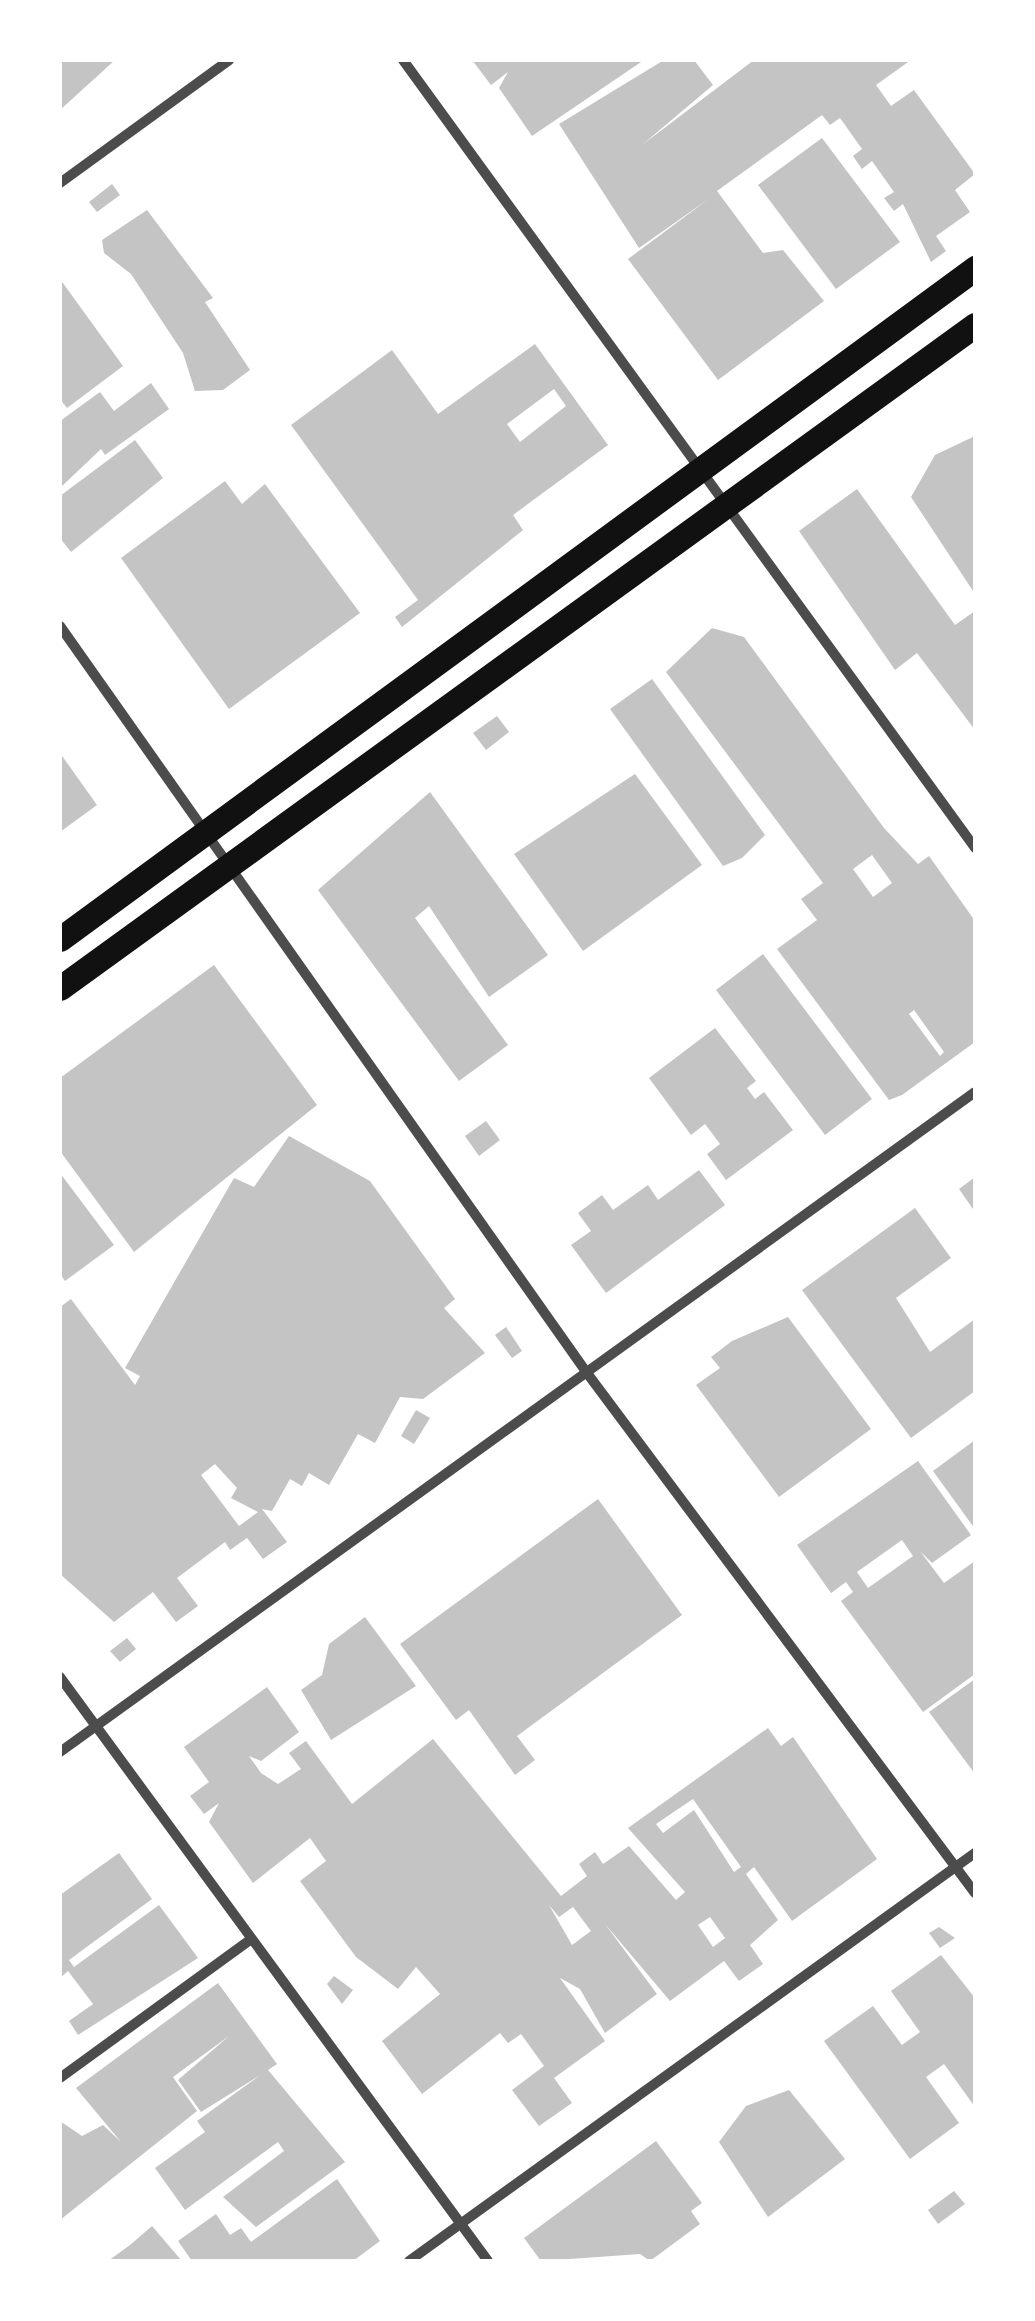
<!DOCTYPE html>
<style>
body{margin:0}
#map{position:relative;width:1035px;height:2321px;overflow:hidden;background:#fff;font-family:Overpass,sans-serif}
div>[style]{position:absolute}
.building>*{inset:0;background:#c4c4c4}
.minor>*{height:10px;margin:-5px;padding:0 5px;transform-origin:5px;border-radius:5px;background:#4c4c4c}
.primary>*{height:25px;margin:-12.5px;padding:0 12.5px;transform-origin:12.5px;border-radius:12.5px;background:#111}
span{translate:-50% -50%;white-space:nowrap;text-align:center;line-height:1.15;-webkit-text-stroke:8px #fff;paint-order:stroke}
.frame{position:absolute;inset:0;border:62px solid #fff;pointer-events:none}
</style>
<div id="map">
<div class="building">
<div style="clip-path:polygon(60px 60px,64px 61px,115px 60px,60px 110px)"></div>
<div style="clip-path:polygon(472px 60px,644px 60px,532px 136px,499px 88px,508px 72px,491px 85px)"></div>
<div style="clip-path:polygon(664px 60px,694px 60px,713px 85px,642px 145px,754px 60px,911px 60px,876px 85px,891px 106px,914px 90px,975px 174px,955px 190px,970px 212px,936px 236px,946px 251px,931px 262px,903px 204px,894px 211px,884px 198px,894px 192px,872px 161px,862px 169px,853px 156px,862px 149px,840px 118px,830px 125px,822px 115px,717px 191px,763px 253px,783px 250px,824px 301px,718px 380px,628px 259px,710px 198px,639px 248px,559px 124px)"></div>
<div style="clip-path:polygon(822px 138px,900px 242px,836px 289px,758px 185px)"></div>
<div style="clip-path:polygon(112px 184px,120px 195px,97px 212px,89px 202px)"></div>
<div style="clip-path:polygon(147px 210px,213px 298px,205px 302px,250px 370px,223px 390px,195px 391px,183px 353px,131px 274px,104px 253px,102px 240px)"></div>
<div style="clip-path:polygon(60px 279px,123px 366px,67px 408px,60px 399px)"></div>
<div style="clip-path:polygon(evenodd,535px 344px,608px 445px,513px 515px,523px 530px,402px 627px,395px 617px,418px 600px,291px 425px,392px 350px,438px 414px,535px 344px,554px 389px,566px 406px,520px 442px,507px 424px,554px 389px)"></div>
<div style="clip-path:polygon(151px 383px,169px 409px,105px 455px,101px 449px,60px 488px,60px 421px,100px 392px,114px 411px)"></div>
<div style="clip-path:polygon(975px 436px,975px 594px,911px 497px,935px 455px)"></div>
<div style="clip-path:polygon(135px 440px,163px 478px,71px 552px,60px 538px,60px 496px)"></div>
<div style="clip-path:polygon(225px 481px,242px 504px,265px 484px,360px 613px,229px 709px,121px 558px)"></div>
<div style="clip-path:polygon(857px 489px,955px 625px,975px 611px,975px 730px,917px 653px,895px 670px,799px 531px)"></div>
<div style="clip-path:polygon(evenodd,712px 628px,744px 637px,884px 828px,918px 864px,929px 856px,975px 921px,975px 1042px,902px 1095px,889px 1100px,777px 949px,817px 920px,801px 899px,823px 883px,666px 672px,712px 628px,872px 855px,892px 883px,873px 897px,853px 869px,872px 855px,712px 628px,914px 1010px,944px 1052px,940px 1056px,909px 1014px,914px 1010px)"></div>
<div style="clip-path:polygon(652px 679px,765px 835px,742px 858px,723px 866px,610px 709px)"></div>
<div style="clip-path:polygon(497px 716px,509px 732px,486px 750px,473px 733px)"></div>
<div style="clip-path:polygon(60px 753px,97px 805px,60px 832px)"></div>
<div style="clip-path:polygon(635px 774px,702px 865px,583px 951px,514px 854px)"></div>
<div style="clip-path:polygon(430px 792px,548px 955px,489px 997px,429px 906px,415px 918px,508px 1045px,459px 1081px,318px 890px)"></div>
<div style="clip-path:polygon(763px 954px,872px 1099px,825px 1135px,716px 990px)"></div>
<div style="clip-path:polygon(214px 965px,317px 1105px,134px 1252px,60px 1151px,60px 1078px)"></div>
<div style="clip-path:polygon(715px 1028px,756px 1081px,747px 1088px,755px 1099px,764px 1092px,793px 1130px,726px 1180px,707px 1154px,720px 1144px,705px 1124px,691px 1135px,649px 1078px)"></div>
<div style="clip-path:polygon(486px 1121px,500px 1140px,479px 1156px,465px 1136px)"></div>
<div style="clip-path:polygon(evenodd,289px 1136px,370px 1181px,455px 1299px,444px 1308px,485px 1353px,423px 1399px,400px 1397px,375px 1443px,358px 1434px,329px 1485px,309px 1473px,302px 1486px,290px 1479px,272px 1511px,262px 1509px,287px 1542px,263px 1559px,247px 1538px,230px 1550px,225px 1542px,177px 1578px,198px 1606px,176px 1622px,153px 1592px,114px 1622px,60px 1574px,60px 1307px,71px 1299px,135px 1385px,140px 1376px,125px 1368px,234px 1178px,254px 1187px,289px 1136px,215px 1464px,237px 1488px,231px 1498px,258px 1512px,239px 1526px,201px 1475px,215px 1464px)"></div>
<div style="clip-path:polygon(699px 1170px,725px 1205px,606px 1293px,571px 1245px,591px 1231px,578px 1213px,602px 1195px,613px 1210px,648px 1185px,658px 1200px)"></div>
<div style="clip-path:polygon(60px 1173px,114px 1245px,65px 1281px,60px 1274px)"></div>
<div style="clip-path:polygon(975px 1177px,975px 1212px,959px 1189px)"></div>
<div style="clip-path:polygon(915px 1208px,951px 1258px,896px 1298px,930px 1352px,975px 1319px,975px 1391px,911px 1438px,802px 1290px)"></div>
<div style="clip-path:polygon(788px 1317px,871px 1429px,779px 1497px,696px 1385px,720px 1368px,711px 1357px,732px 1341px)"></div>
<div style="clip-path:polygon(506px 1327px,522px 1351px,512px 1358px,495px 1335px)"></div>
<div style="clip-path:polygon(416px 1410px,430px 1418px,414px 1444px,401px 1436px)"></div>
<div style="clip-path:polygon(975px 1440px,975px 1529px,933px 1471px)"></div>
<div style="clip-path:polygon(evenodd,918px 1461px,971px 1535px,932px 1563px,920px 1551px,944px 1583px,975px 1561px,975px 1674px,923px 1712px,841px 1601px,853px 1592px,846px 1582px,831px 1593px,797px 1545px,918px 1461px,902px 1540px,913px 1556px,868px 1588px,857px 1572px,902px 1540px)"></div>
<div style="clip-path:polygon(598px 1499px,682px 1615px,517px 1736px,535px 1760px,515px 1775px,469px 1710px,456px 1720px,400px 1644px)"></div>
<div style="clip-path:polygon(365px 1617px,416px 1686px,331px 1740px,301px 1690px,322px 1675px,329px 1644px)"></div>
<div style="clip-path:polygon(127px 1638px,136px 1649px,120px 1662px,110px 1651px)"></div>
<div style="clip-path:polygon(975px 1679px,975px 1774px,929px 1712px)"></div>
<div style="clip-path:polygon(evenodd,267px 1687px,299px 1732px,261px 1761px,249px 1756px,261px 1773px,278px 1784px,301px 1769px,289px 1753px,306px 1741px,352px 1804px,433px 1739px,561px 1896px,587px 1876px,579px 1864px,595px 1852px,603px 1864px,629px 1846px,676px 1900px,685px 1892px,628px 1828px,768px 1728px,781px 1746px,793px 1737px,877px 1859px,792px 1921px,754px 1867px,746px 1874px,778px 1920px,750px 1945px,763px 1964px,739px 1981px,724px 1961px,670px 2001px,605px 1924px,657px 1994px,605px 2033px,580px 1989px,560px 1978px,605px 2041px,554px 2078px,572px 2103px,539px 2126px,512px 2090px,544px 2066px,521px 2034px,508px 2043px,500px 2033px,422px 2094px,382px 2041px,440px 1994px,416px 1967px,398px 1989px,356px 1957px,300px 1881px,326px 1861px,310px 1838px,253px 1883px,209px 1822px,219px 1803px,204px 1814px,190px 1796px,209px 1782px,184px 1747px,267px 1687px,693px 1799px,741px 1867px,734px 1872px,694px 1810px,663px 1833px,656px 1824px,693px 1799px,267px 1687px,549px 1905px,559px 1917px,573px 1907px,591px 1931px,572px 1945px,549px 1905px,267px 1687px,710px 1917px,725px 1938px,713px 1947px,698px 1925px,710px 1917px)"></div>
<div style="clip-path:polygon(119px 1853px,152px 1899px,69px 1960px,74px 1967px,159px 1905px,198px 1958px,78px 2035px,69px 2021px,93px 2004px,68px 1971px,60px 1978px,60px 1895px)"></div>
<div style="clip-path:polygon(939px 1927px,955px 1938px,940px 1948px,929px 1933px)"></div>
<div style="clip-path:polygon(941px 1955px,975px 1998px,975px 2107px,944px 2064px,926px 2077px,959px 2123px,910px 2159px,824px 2041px,873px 2006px,902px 2045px,920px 2032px,891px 1991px)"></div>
<div style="clip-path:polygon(334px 1976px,353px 1990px,342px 2004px,327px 1984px)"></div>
<div style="clip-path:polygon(218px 1983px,277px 2064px,268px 2070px,345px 2162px,256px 2227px,223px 2197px,284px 2151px,278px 2142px,185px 2210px,155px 2168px,205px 2132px,197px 2121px,259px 2076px,201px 2112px,178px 2080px,229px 2036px,173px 2077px,197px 2111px,60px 2220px,60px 2121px,82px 2136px,103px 2125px,121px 2142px,76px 2088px)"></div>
<div style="clip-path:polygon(789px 2090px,845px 2159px,768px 2217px,719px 2142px,746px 2106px)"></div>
<div style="clip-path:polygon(656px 2141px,702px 2203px,691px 2211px,700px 2224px,650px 2261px,640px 2254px,541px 2261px,524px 2238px)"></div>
<div style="clip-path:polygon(337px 2179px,380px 2241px,353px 2261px,192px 2261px,178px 2241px,216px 2214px,230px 2235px,241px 2228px,251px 2242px)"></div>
<div style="clip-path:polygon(954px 2191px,965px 2204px,938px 2224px,928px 2210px)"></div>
<div style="clip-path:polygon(152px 2226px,182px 2261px,108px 2261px,130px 2245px)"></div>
</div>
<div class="minor">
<div style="left:403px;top:60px;width:974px;rotate:54.02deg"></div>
<div style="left:60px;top:183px;width:209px;rotate:-36deg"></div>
<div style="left:60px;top:626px;width:914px;rotate:54.8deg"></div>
<div style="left:587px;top:1373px;width:649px;rotate:53.27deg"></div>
<div style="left:60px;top:1677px;width:724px;rotate:53.76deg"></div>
<div style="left:60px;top:1752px;width:1128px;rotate:-35.8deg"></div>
<div style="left:60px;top:2078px;width:235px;rotate:-36deg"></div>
<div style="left:409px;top:2261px;width:698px;rotate:-35.79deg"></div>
</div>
<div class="primary">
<div style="left:60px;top:939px;width:1135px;rotate:-36.25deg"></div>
<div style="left:60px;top:988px;width:1130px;rotate:-35.93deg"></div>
</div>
<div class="frame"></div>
</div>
